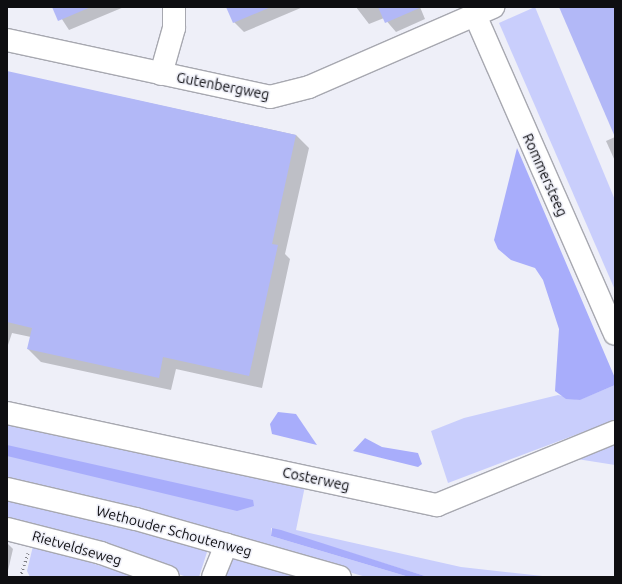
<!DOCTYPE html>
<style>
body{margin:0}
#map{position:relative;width:622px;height:584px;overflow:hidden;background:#eeeff8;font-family:Ubuntu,sans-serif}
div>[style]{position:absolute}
.green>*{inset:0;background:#c9cefc}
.water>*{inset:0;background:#a8adfb}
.shadow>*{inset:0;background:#0003}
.building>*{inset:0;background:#b2b8f7}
.path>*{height:2.5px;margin-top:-1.25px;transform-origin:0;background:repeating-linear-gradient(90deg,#7e7e84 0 1px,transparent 0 4px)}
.roads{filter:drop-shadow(1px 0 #a7a8b0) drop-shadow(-1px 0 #a7a8b0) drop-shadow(0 1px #a7a8b0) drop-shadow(0 -1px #a7a8b0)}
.minor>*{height:22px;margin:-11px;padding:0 11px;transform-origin:11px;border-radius:11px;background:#fff}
span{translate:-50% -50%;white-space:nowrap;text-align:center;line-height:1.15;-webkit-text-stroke:3px #eeeff8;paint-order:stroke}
.street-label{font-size:14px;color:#0e0e11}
.frame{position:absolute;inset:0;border:8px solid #0e0e11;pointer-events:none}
</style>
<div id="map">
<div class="green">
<div style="clip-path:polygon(535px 7px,615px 200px,615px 290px,499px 23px)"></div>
<div style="clip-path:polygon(615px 385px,615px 420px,448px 483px,431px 431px,464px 418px,558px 395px,579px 400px)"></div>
<div style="clip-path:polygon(7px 420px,305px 486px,296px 530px,461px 567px,552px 577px,428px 577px,271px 528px,271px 536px,409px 577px,366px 577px,267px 548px,7px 483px)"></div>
<div style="clip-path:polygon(615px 444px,615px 465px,577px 459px)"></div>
<div style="clip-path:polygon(7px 501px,116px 525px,208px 549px,199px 577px,187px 577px,114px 552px,7px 523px)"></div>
<div style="clip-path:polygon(33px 546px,82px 560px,136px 577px,30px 577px,27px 571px)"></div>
<div style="clip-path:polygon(223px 553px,308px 577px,216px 577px)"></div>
</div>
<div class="water">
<div style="clip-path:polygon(517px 148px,615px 378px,615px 385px,580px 400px,566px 399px,555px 391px,559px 329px,543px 280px,535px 268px,511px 260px,498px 249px,494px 240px)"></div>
<div style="clip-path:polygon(278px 412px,296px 414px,317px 445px,272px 434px,270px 424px)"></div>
<div style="clip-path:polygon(365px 438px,382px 447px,418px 453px,422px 464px,418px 467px,353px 451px)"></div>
<div style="clip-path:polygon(7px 445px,253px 500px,254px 506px,237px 511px,7px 456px)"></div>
<div style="clip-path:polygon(272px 528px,281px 530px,428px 577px,409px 577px,271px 536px)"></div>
</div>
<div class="shadow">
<div style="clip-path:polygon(54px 7px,124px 7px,69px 30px)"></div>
<div style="clip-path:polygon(227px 7px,303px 7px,244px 32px,234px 22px)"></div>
<div style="clip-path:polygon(356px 7px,420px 7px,425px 19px,396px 32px,384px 18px,369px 24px)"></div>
<div style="clip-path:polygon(7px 72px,296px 135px,309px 148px,285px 254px,290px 259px,262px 388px,176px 369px,171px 390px,41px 362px,28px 349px,31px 337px,12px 333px,7px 348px)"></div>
<div style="clip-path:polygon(615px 137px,615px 161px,606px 141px)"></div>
<div style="clip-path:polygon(7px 543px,13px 549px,7px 575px)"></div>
</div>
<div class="building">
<div style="clip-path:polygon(52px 7px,91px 7px,58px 21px)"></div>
<div style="clip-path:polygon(226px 7px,271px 7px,233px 23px)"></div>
<div style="clip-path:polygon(378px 7px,422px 7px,385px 23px)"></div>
<div style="clip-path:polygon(559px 7px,615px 7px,615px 137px)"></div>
<div style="clip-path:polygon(7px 71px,296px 135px,272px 244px,278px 245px,249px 376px,163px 357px,159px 378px,27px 349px,32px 328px,7px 322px)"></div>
</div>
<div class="path">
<div style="left:20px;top:577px;width:25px;rotate:-72deg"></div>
</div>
<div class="roads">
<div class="minor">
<div style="left:475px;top:15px;width:348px;rotate:66.3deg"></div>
<div style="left:7px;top:40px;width:269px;rotate:12.2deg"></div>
<div style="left:270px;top:97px;width:40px;rotate:-14.4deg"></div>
<div style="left:309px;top:87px;width:201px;rotate:-23.5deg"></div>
<div style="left:161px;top:74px;width:48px;rotate:-74.2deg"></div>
<div style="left:174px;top:28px;width:21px;rotate:-90deg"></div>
<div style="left:7px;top:413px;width:440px;rotate:12.1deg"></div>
<div style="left:437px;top:505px;width:192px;rotate:-22.3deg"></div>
<div style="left:7px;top:489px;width:132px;rotate:13.1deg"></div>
<div style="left:136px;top:519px;width:212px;rotate:15.9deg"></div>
<div style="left:7px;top:529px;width:97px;rotate:14.3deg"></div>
<div style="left:101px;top:553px;width:71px;rotate:19.7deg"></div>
<div style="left:213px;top:577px;width:35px;rotate:-68deg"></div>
</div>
</div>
<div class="street-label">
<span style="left:223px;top:86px;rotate:11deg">Gutenbergweg</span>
<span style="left:545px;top:175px;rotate:66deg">Rommersteeg</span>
<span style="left:316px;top:479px;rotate:12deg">Costerweg</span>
<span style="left:174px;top:531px;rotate:15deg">Wethouder Schoutenweg</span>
<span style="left:77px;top:548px;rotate:16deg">Rietveldseweg</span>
</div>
<div class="frame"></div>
</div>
